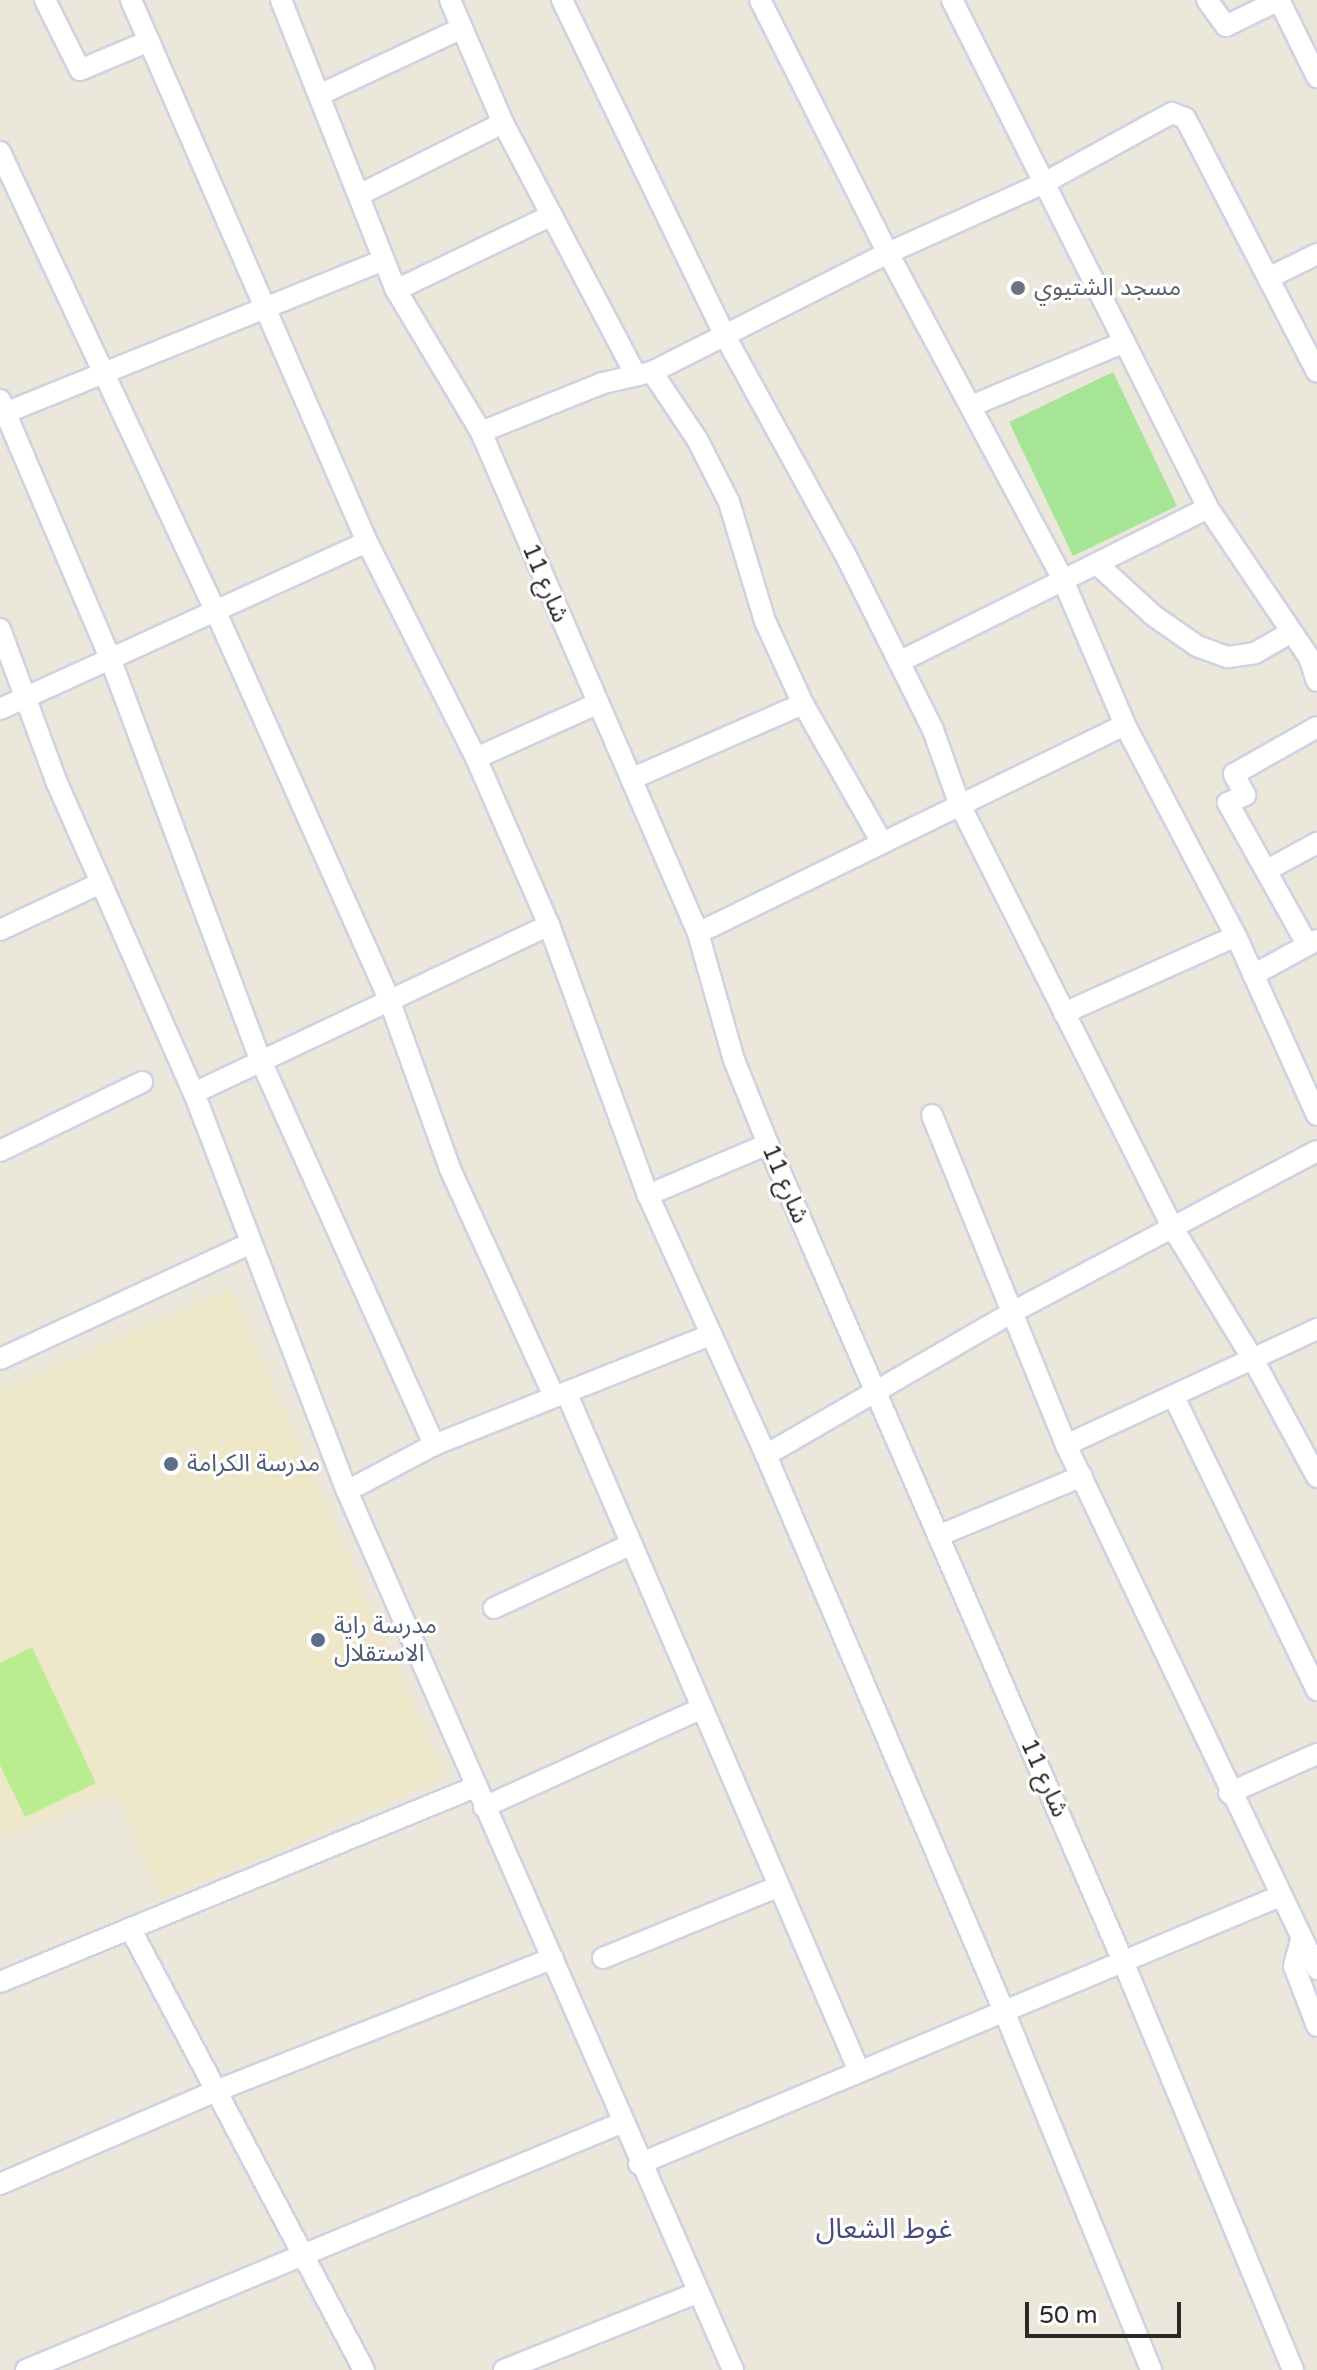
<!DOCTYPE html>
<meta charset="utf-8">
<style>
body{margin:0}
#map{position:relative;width:1317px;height:2370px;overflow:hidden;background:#ece7db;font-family:"Varela Round","Noto Sans Arabic",sans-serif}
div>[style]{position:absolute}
.education>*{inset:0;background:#efe7c9}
.green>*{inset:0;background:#a5e595}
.pitch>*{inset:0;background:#b9ed90}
.roads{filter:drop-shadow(2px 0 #d0d1e3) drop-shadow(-2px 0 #d0d1e3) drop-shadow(0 2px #d0d1e3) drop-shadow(0 -2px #d0d1e3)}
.street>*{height:20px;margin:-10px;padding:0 10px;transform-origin:10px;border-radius:10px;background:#fff}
.dots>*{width:22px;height:22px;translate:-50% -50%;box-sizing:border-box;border:4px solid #fff;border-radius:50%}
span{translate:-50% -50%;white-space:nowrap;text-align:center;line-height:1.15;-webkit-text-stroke:6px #fff;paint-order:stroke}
.worship-label{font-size:24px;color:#5b616d}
.left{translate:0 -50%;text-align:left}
.street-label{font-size:24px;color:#292929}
.service-label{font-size:24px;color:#4e5e75}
.quarter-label{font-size:28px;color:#484b7b}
.scale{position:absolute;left:1025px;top:2302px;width:156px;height:36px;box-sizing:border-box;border:4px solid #292929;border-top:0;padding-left:10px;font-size:24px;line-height:28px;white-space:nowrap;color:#292929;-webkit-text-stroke:6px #fff;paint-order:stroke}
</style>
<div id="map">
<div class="education">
<div style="clip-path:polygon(231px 1288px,446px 1777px,163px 1899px,114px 1794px,0 1840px,0 1391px)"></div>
</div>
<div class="green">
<div style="clip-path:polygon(1113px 372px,1177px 506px,1073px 556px,1009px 422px)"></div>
</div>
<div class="pitch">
<div style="clip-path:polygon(32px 1647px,96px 1783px,25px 1817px,0 1765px,0 1663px)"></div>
</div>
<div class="roads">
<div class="street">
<div style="left:45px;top:0;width:78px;rotate:63.4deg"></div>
<div style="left:80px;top:70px;width:75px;rotate:-22.8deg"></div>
<div style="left:131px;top:0;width:591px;rotate:66.47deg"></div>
<div style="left:367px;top:542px;width:242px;rotate:63.2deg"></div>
<div style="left:476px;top:758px;width:182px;rotate:66.4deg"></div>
<div style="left:549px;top:925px;width:288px;rotate:69.9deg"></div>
<div style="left:648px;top:1195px;width:286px;rotate:65.6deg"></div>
<div style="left:766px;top:1455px;width:605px;rotate:66.83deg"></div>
<div style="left:1004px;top:2011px;width:388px;rotate:67.7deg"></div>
<div style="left:281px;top:0;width:312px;rotate:68.4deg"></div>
<div style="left:396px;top:290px;width:165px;rotate:59.1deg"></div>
<div style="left:481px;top:432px;width:546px;rotate:66.58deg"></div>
<div style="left:698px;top:933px;width:132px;rotate:74.2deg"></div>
<div style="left:734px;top:1060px;width:91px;rotate:68deg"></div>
<div style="left:768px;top:1144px;width:889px;rotate:66.52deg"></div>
<div style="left:1122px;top:1959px;width:445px;rotate:67.4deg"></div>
<div style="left:450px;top:0;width:134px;rotate:66.7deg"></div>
<div style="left:503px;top:123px;width:283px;rotate:62.2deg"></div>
<div style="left:562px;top:0;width:373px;rotate:64.1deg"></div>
<div style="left:725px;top:336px;width:249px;rotate:61.2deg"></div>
<div style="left:845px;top:554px;width:197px;rotate:63.4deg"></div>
<div style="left:933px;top:730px;width:77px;rotate:70.4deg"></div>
<div style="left:959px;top:803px;width:472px;rotate:63.3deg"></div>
<div style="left:1171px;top:1225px;width:159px;rotate:58.6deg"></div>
<div style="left:1254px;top:1361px;width:132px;rotate:61.5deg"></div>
<div style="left:760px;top:0;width:284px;rotate:63.2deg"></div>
<div style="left:888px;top:253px;width:371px;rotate:61.8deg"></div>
<div style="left:1063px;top:580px;width:158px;rotate:66.8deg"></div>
<div style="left:1125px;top:725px;width:238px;rotate:62.3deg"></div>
<div style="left:1236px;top:936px;width:196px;rotate:65.7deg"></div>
<div style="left:952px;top:0;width:569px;rotate:63.25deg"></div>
<div style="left:1208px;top:508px;width:180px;rotate:55.9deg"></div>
<div style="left:1309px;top:657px;width:25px;rotate:72deg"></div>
<div style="left:1207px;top:0;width:32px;rotate:54deg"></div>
<div style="left:1226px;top:26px;width:59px;rotate:-26.1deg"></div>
<div style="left:1279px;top:0;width:86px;rotate:63.7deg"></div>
<div style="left:319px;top:95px;width:156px;rotate:-25.1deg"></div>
<div style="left:0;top:152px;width:506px;rotate:64.85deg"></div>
<div style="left:215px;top:610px;width:429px;rotate:65.9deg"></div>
<div style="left:390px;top:1002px;width:177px;rotate:70.2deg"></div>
<div style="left:450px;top:1169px;width:250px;rotate:65.4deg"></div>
<div style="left:359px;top:195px;width:161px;rotate:-26.6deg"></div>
<div style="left:1268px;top:278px;width:55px;rotate:-26.1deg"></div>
<div style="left:396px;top:290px;width:173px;rotate:-25.7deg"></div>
<div style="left:652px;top:372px;width:81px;rotate:56.1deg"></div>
<div style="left:697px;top:439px;width:71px;rotate:63.1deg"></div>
<div style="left:729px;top:502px;width:124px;rotate:73.2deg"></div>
<div style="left:765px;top:621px;width:91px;rotate:65.4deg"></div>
<div style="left:803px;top:704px;width:158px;rotate:60.3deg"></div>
<div style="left:0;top:400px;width:280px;rotate:66.9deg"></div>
<div style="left:110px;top:658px;width:430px;rotate:69.5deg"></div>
<div style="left:261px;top:1061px;width:421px;rotate:65.7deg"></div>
<div style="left:971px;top:406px;width:164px;rotate:-22.6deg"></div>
<div style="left:0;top:415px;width:414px;rotate:-22deg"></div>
<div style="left:481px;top:432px;width:131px;rotate:-21.9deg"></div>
<div style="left:603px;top:383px;width:50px;rotate:-12.7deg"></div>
<div style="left:652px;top:372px;width:264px;rotate:-26.8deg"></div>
<div style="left:888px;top:253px;width:171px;rotate:-24.2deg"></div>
<div style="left:1044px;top:183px;width:146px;rotate:-28.7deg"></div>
<div style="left:1172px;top:113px;width:14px;rotate:21deg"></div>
<div style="left:1185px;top:118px;width:15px;rotate:62deg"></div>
<div style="left:1192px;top:131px;width:271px;rotate:62.6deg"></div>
<div style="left:1097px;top:564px;width:77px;rotate:42.4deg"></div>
<div style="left:1154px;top:616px;width:52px;rotate:34.9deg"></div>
<div style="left:1197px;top:646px;width:33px;rotate:20deg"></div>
<div style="left:1228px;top:657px;width:27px;rotate:-8deg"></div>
<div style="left:1255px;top:653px;width:39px;rotate:-30deg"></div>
<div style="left:0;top:629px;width:164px;rotate:69.7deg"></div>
<div style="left:57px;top:783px;width:339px;rotate:66.2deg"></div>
<div style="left:194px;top:1093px;width:426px;rotate:69deg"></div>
<div style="left:347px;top:1491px;width:960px;rotate:66.29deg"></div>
<div style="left:899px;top:662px;width:345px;rotate:-26.5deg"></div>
<div style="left:0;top:709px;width:403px;rotate:-24.5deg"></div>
<div style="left:476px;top:758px;width:133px;rotate:-24.1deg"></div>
<div style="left:631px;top:779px;width:188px;rotate:-23.6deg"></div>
<div style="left:1269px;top:869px;width:55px;rotate:-28.4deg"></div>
<div style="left:0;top:930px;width:111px;rotate:-25deg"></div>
<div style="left:698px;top:933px;width:475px;rotate:-26deg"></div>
<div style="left:1307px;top:944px;width:162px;rotate:-119.3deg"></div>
<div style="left:1228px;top:803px;width:19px;rotate:-25deg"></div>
<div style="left:1245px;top:795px;width:24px;rotate:-118deg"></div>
<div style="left:1234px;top:774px;width:95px;rotate:-29.5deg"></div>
<div style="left:1253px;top:975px;width:73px;rotate:-28.7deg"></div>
<div style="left:1064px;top:1013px;width:188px;rotate:-24.1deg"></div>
<div style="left:194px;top:1093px;width:393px;rotate:-25.3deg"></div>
<div style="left:932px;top:1115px;width:356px;rotate:67.9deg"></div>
<div style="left:1066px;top:1445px;width:581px;rotate:64.41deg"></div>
<div style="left:0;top:1151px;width:158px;rotate:-25.9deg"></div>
<div style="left:648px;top:1195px;width:130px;rotate:-23deg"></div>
<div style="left:0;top:1359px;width:274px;rotate:-24.8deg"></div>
<div style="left:566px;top:1392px;width:740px;rotate:66.66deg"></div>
<div style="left:1174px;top:1397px;width:326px;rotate:64deg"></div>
<div style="left:1066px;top:1445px;width:277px;rotate:-24.8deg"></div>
<div style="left:766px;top:1455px;width:283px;rotate:-30.1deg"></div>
<div style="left:1011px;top:1313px;width:346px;rotate:-27.9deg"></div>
<div style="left:347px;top:1491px;width:98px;rotate:-27.9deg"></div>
<div style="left:434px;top:1445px;width:298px;rotate:-21.7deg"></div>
<div style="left:938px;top:1536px;width:156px;rotate:-22.6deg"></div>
<div style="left:494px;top:1608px;width:150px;rotate:-24.9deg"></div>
<div style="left:1229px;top:1793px;width:96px;rotate:-23.9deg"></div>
<div style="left:484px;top:1807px;width:237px;rotate:-24.4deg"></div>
<div style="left:130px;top:1928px;width:500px;rotate:62.1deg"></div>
<div style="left:1301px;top:1940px;width:27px;rotate:105deg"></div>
<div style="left:1294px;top:1966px;width:64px;rotate:69deg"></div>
<div style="left:603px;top:1958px;width:188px;rotate:-22.2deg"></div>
<div style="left:0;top:1982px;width:513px;rotate:-22.32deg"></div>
<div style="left:639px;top:2164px;width:695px;rotate:-22.69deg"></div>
<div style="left:0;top:2184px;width:235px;rotate:-23.3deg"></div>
<div style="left:216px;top:2091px;width:362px;rotate:-21.5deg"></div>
<div style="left:26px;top:2370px;width:644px;rotate:-22.54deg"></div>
<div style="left:504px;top:2370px;width:208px;rotate:-21.8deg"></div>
</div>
</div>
<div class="dots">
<div style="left:1018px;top:288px;background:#6b7280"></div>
<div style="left:171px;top:1464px;background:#5c6f8a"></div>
<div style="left:318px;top:1640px;background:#5c6f8a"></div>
</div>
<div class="worship-label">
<span class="left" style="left:1034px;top:288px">مسجد الشتيوي</span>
</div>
<div class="street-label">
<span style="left:545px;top:583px;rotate:67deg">شارع 11</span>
<span style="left:785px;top:1184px;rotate:67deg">شارع 11</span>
<span style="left:1044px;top:1778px;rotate:66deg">شارع 11</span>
</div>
<div class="service-label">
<span class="left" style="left:187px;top:1464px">مدرسة الكرامة</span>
<span class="left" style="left:334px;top:1640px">مدرسة راية<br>الاستقلال</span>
</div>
<div class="quarter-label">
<span style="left:884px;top:2229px">غوط الشعال</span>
</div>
<div class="scale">50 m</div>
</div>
